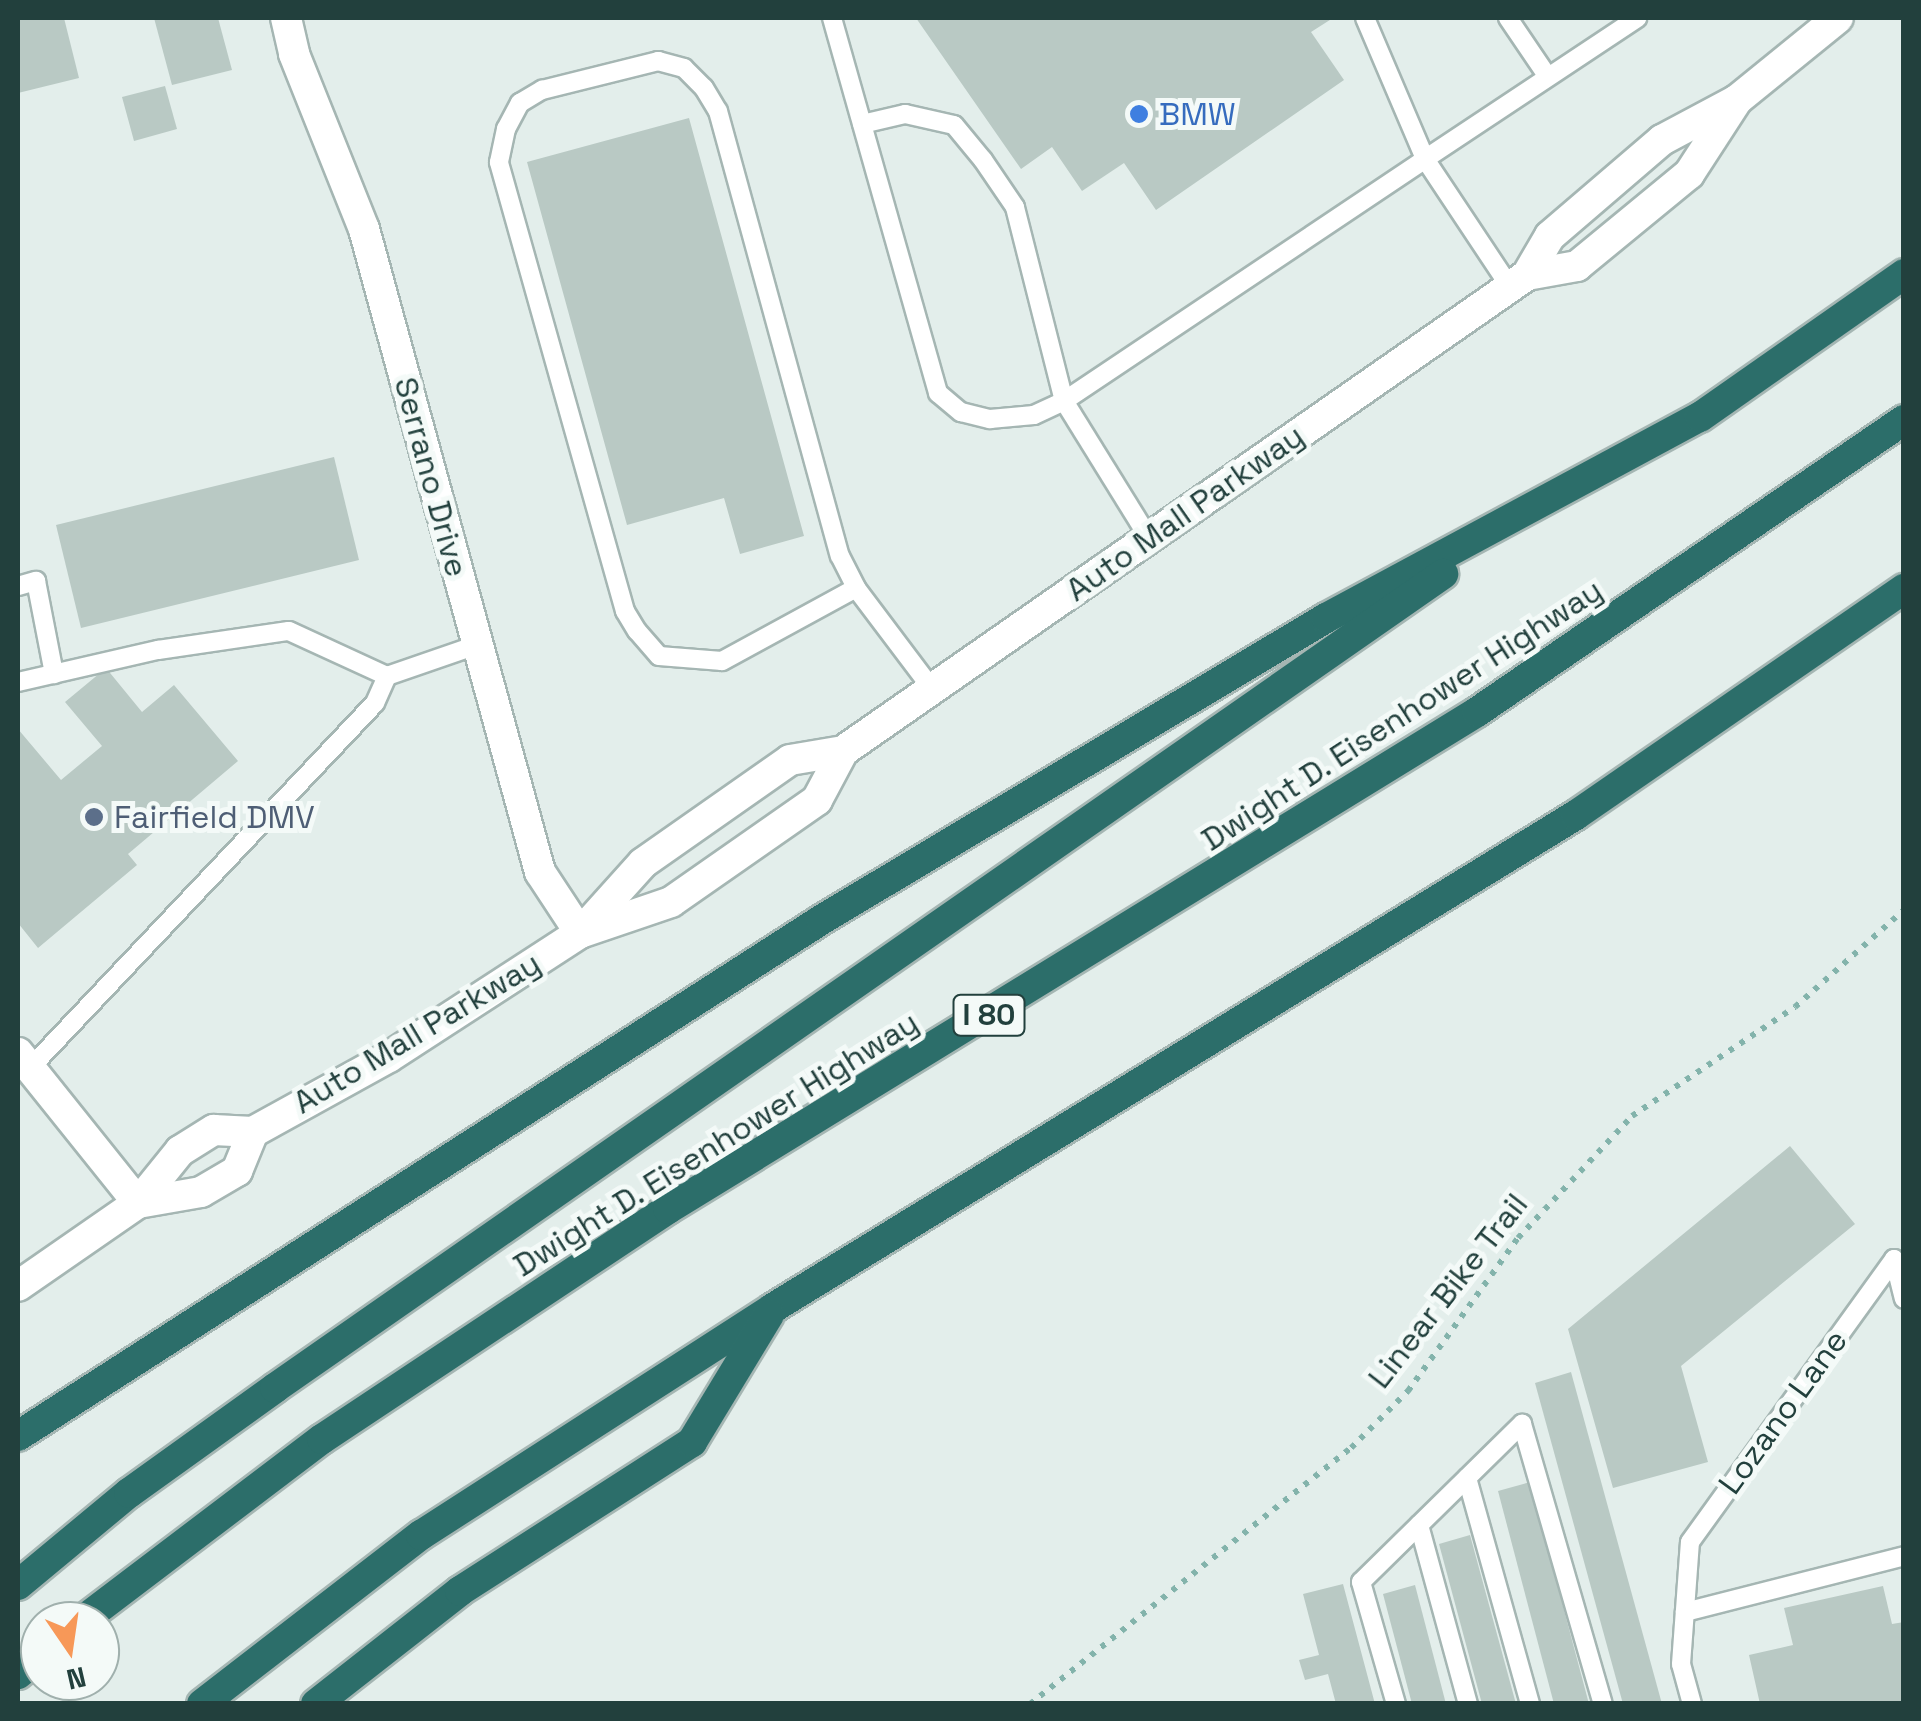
<!DOCTYPE html>
<style>
body{margin:0}
#map{position:relative;width:1921px;height:1721px;overflow:hidden;background:#e3eeeb;font-family:"Space Grotesk",sans-serif}
div>[style]{position:absolute}
.building>*{inset:0;background:#b9c9c4}
.path>*{height:6px;margin-top:-3px;transform-origin:0;background:repeating-linear-gradient(90deg,#83b3ab 0 5px,transparent 0 13px)}
.roads{filter:drop-shadow(2px 0 #a5b6b3) drop-shadow(-2px 0 #a5b6b3) drop-shadow(0 2px #a5b6b3) drop-shadow(0 -2px #a5b6b3)}
.service>*{height:18px;margin:-9px;padding:0 9px;transform-origin:9px;border-radius:9px;background:#fff}
.minor>*{height:30px;margin:-15px;padding:0 15px;transform-origin:15px;border-radius:15px;background:#fff}
.tertiary>*{height:30px;margin:-15px;padding:0 15px;transform-origin:15px;border-radius:15px;background:#fff}
.motorway>*{height:30px;margin:-15px;padding:0 15px;transform-origin:15px;border-radius:15px;background:#2c6e6a}
.dots>*{width:28px;height:28px;translate:-50% -50%;box-sizing:border-box;border:5px solid #f4faf8;border-radius:50%}
span{translate:-50% -50%;white-space:nowrap;text-align:center;line-height:1.15;-webkit-text-stroke:10px #f4faf8;paint-order:stroke}
.shield-label span{padding:2px 8px;background:#f4faf8;border:2px solid;border-radius:8px;-webkit-text-stroke-width:0}
.shield-label{font-size:30px;color:#22403d;font-weight:700}
.shop-label{font-size:32px;color:#366cbe}
.left{translate:0 -50%;text-align:left}
.street-label{font-size:32px;color:#22403d}
.service-label{font-size:32px;color:#4e5e75}
.frame{position:absolute;inset:0;border:20px solid #22403d;pointer-events:none}
.north{position:absolute;left:20px;top:1601px;width:100px;height:100px;box-sizing:border-box;background:#f4faf8;border:2px solid #a0b0ad;border-radius:50%;rotate:167deg;font-size:28px;font-weight:700;line-height:40px;text-align:center;color:#22403d}
.north::after{content:'';display:block;margin:auto;width:35px;height:45px;background:#f79858;clip-path:polygon(50% 0,100% 100%,50% 72%,0 100%)}
</style>
<div id="map">
<div class="building">
<div style="clip-path:polygon(18px 18px,64px 18px,79px 78px,18px 93px)"></div>
<div style="clip-path:polygon(154px 18px,218px 18px,232px 70px,172px 85px)"></div>
<div style="clip-path:polygon(916px 18px,1333px 18px,1311px 32px,1344px 80px,1156px 210px,1124px 163px,1082px 191px,1052px 147px,1021px 169px)"></div>
<div style="clip-path:polygon(165px 86px,177px 129px,134px 141px,122px 97px)"></div>
<div style="clip-path:polygon(689px 118px,804px 536px,740px 554px,724px 498px,627px 525px,527px 162px)"></div>
<div style="clip-path:polygon(334px 457px,359px 560px,81px 628px,56px 525px)"></div>
<div style="clip-path:polygon(106px 668px,142px 712px,174px 685px,238px 761px,128px 854px,137px 865px,38px 948px,18px 923px,18px 729px,61px 780px,102px 746px,65px 702px)"></div>
<div style="clip-path:polygon(1790px 1146px,1855px 1224px,1681px 1366px,1708px 1462px,1613px 1488px,1568px 1329px)"></div>
<div style="clip-path:polygon(1571px 1372px,1662px 1704px,1623px 1704px,1535px 1383px)"></div>
<div style="clip-path:polygon(1530px 1482px,1589px 1704px,1554px 1704px,1498px 1491px)"></div>
<div style="clip-path:polygon(1470px 1535px,1516px 1704px,1482px 1704px,1439px 1544px)"></div>
<div style="clip-path:polygon(1343px 1584px,1375px 1704px,1336px 1704px,1328px 1674px,1305px 1680px,1299px 1660px,1319px 1655px,1303px 1594px)"></div>
<div style="clip-path:polygon(1415px 1585px,1446px 1704px,1412px 1704px,1383px 1594px)"></div>
<div style="clip-path:polygon(1883px 1586px,1892px 1624px,1904px 1622px,1904px 1704px,1760px 1704px,1749px 1655px,1793px 1645px,1784px 1608px)"></div>
</div>
<div class="path">
<div style="left:1030px;top:1704px;width:411px;rotate:-38.6deg"></div>
<div style="left:1351px;top:1448px;width:81px;rotate:-45deg"></div>
<div style="left:1408px;top:1391px;width:188px;rotate:-54.3deg"></div>
<div style="left:1518px;top:1238px;width:167px;rotate:-46.9deg"></div>
<div style="left:1632px;top:1116px;width:196px;rotate:-33.8deg"></div>
<div style="left:1795px;top:1007px;width:146px;rotate:-41.7deg"></div>
</div>
<div class="roads">
<div class="service">
<div style="left:832px;top:18px;width:390px;rotate:74.2deg"></div>
<div style="left:938px;top:393px;width:30px;rotate:40deg"></div>
<div style="left:961px;top:412px;width:30px;rotate:14deg"></div>
<div style="left:990px;top:419px;width:44px;rotate:-5.2deg"></div>
<div style="left:1034px;top:415px;width:33px;rotate:-25deg"></div>
<div style="left:1064px;top:401px;width:200px;rotate:-104.2deg"></div>
<div style="left:1015px;top:207px;width:57px;rotate:-124.2deg"></div>
<div style="left:983px;top:160px;width:45px;rotate:-129.6deg"></div>
<div style="left:954px;top:125px;width:50px;rotate:-167.3deg"></div>
<div style="left:905px;top:114px;width:44px;rotate:166.9deg"></div>
<div style="left:1365px;top:18px;width:153px;rotate:66.9deg"></div>
<div style="left:1425px;top:159px;width:255px;rotate:-33.6deg"></div>
<div style="left:1508px;top:18px;width:71px;rotate:55.9deg"></div>
<div style="left:1149px;top:538px;width:161px;rotate:-121.8deg"></div>
<div style="left:1064px;top:401px;width:435px;rotate:-33.8deg"></div>
<div style="left:1425px;top:159px;width:154px;rotate:56.4deg"></div>
<div style="left:18px;top:586px;width:19px;rotate:-16deg"></div>
<div style="left:36px;top:581px;width:95px;rotate:79deg"></div>
<div style="left:856px;top:588px;width:153px;rotate:151.4deg"></div>
<div style="left:722px;top:661px;width:63px;rotate:-175.5deg"></div>
<div style="left:659px;top:656px;width:33px;rotate:-131deg"></div>
<div style="left:637px;top:631px;width:23px;rotate:-121deg"></div>
<div style="left:625px;top:611px;width:466px;rotate:-105.7deg"></div>
<div style="left:499px;top:162px;width:34px;rotate:-78deg"></div>
<div style="left:506px;top:129px;width:30px;rotate:-62deg"></div>
<div style="left:520px;top:103px;width:26px;rotate:-31deg"></div>
<div style="left:542px;top:90px;width:120px;rotate:-14deg"></div>
<div style="left:658px;top:61px;width:27px;rotate:15deg"></div>
<div style="left:684px;top:68px;width:28px;rotate:45deg"></div>
<div style="left:704px;top:88px;width:27px;rotate:59deg"></div>
<div style="left:718px;top:111px;width:461px;rotate:74.7deg"></div>
<div style="left:840px;top:556px;width:36px;rotate:63deg"></div>
<div style="left:856px;top:588px;width:126px;rotate:53deg"></div>
<div style="left:18px;top:682px;width:144px;rotate:-12.9deg"></div>
<div style="left:158px;top:650px;width:132px;rotate:-8.3deg"></div>
<div style="left:289px;top:631px;width:108px;rotate:24.7deg"></div>
<div style="left:30px;top:1068px;width:502px;rotate:-46.61deg"></div>
<div style="left:375px;top:703px;width:30px;rotate:-66deg"></div>
<div style="left:387px;top:676px;width:95px;rotate:-19deg"></div>
<div style="left:1467px;top:1478px;width:235px;rotate:74.4deg"></div>
<div style="left:1419px;top:1525px;width:186px;rotate:74.7deg"></div>
<div style="left:1685px;top:1612px;width:226px;rotate:-14.3deg"></div>
<div style="left:1396px;top:1704px;width:127px;rotate:-106deg"></div>
<div style="left:1361px;top:1582px;width:226px;rotate:-44.5deg"></div>
<div style="left:1522px;top:1424px;width:291px;rotate:73.9deg"></div>
<div style="left:1692px;top:1704px;width:41px;rotate:-105.4deg"></div>
<div style="left:1681px;top:1664px;width:122px;rotate:-85.8deg"></div>
<div style="left:1690px;top:1542px;width:349px;rotate:-54.2deg"></div>
<div style="left:1894px;top:1259px;width:41px;rotate:76deg"></div>
</div>
<div class="minor">
<div style="left:286px;top:18px;width:37px;rotate:77deg"></div>
<div style="left:294px;top:54px;width:188px;rotate:68.2deg"></div>
<div style="left:364px;top:229px;width:667px;rotate:74.69deg"></div>
<div style="left:540px;top:872px;width:73px;rotate:56.7deg"></div>
<div style="left:18px;top:1053px;width:192px;rotate:51.3deg"></div>
</div>
<div class="tertiary">
<div style="left:1527px;top:275px;width:45px;rotate:-59.5deg"></div>
<div style="left:1550px;top:236px;width:148px;rotate:-40.6deg"></div>
<div style="left:1662px;top:140px;width:85px;rotate:-28.1deg"></div>
<div style="left:1737px;top:100px;width:130px;rotate:-39.1deg"></div>
<div style="left:580px;top:933px;width:94px;rotate:-48deg"></div>
<div style="left:643px;top:863px;width:179px;rotate:-35deg"></div>
<div style="left:790px;top:760px;width:54px;rotate:-9.6deg"></div>
<div style="left:843px;top:751px;width:833px;rotate:-34.83deg"></div>
<div style="left:1527px;top:275px;width:51px;rotate:-10.2deg"></div>
<div style="left:1577px;top:266px;width:145px;rotate:-39.4deg"></div>
<div style="left:1689px;top:174px;width:88px;rotate:-57deg"></div>
<div style="left:138px;top:1203px;width:64px;rotate:-9.9deg"></div>
<div style="left:201px;top:1192px;width:42px;rotate:-30.3deg"></div>
<div style="left:237px;top:1171px;width:42px;rotate:-67.7deg"></div>
<div style="left:18px;top:1286px;width:146px;rotate:-34.7deg"></div>
<div style="left:138px;top:1203px;width:67px;rotate:-51.1deg"></div>
<div style="left:180px;top:1151px;width:40px;rotate:-32deg"></div>
<div style="left:214px;top:1130px;width:39px;rotate:3deg"></div>
<div style="left:253px;top:1132px;width:155px;rotate:-28.9deg"></div>
<div style="left:389px;top:1057px;width:228px;rotate:-33deg"></div>
<div style="left:580px;top:933px;width:96px;rotate:-18.8deg"></div>
<div style="left:671px;top:902px;width:178px;rotate:-34.9deg"></div>
<div style="left:817px;top:800px;width:55px;rotate:-62deg"></div>
</div>
<div class="motorway">
<div style="left:18px;top:1436px;width:954px;rotate:-32.72deg"></div>
<div style="left:821px;top:920px;width:588px;rotate:-30.88deg"></div>
<div style="left:1326px;top:618px;width:425px;rotate:-28.3deg"></div>
<div style="left:1700px;top:417px;width:249px;rotate:-35deg"></div>
<div style="left:18px;top:1585px;width:144px;rotate:-39.7deg"></div>
<div style="left:129px;top:1493px;width:180px;rotate:-35.7deg"></div>
<div style="left:275px;top:1388px;width:1424px;rotate:-34.87deg"></div>
<div style="left:82px;top:1621px;width:301px;rotate:-37.2deg"></div>
<div style="left:322px;top:1439px;width:415px;rotate:-33.6deg"></div>
<div style="left:668px;top:1209px;width:949px;rotate:-31.56deg"></div>
<div style="left:1477px;top:712px;width:517px;rotate:-34.37deg"></div>
<div style="left:18px;top:1674px;width:28px;rotate:-39deg"></div>
<div style="left:202px;top:1704px;width:277px;rotate:-37.7deg"></div>
<div style="left:421px;top:1535px;width:419px;rotate:-32.8deg"></div>
<div style="left:773px;top:1308px;width:942px;rotate:-31.55deg"></div>
<div style="left:1576px;top:815px;width:398px;rotate:-34.6deg"></div>
<div style="left:316px;top:1704px;width:183px;rotate:-38.1deg"></div>
<div style="left:460px;top:1591px;width:276px;rotate:-32.7deg"></div>
<div style="left:692px;top:1442px;width:149px;rotate:-58.8deg"></div>
</div>
</div>
<div class="dots">
<div style="left:1139px;top:114px;background:#3f7fe0"></div>
<div style="left:94px;top:817px;background:#5c6f8a"></div>
</div>
<div class="shield-label">
<span style="left:989px;top:1015px">I 80</span>
</div>
<div class="shop-label">
<span class="left" style="left:1159px;top:114px">BMW</span>
</div>
<div class="street-label">
<span style="left:431px;top:477px;rotate:75deg">Serrano Drive</span>
<span style="left:1185px;top:513px;rotate:-35deg">Auto Mall Parkway</span>
<span style="left:1402px;top:715px;rotate:-33deg">Dwight D. Eisenhower Highway</span>
<span style="left:417px;top:1033px;rotate:-31deg">Auto Mall Parkway</span>
<span style="left:716px;top:1144px;rotate:-32deg">Dwight D. Eisenhower Highway</span>
<span style="left:1448px;top:1291px;rotate:-52deg">Linear Bike Trail</span>
<span style="left:1783px;top:1412px;rotate:-54deg">Lozano Lane</span>
</div>
<div class="service-label">
<span class="left" style="left:114px;top:817px">Fairfield DMV</span>
</div>
<div class="frame"></div>
<div class="north">N</div>
</div>
